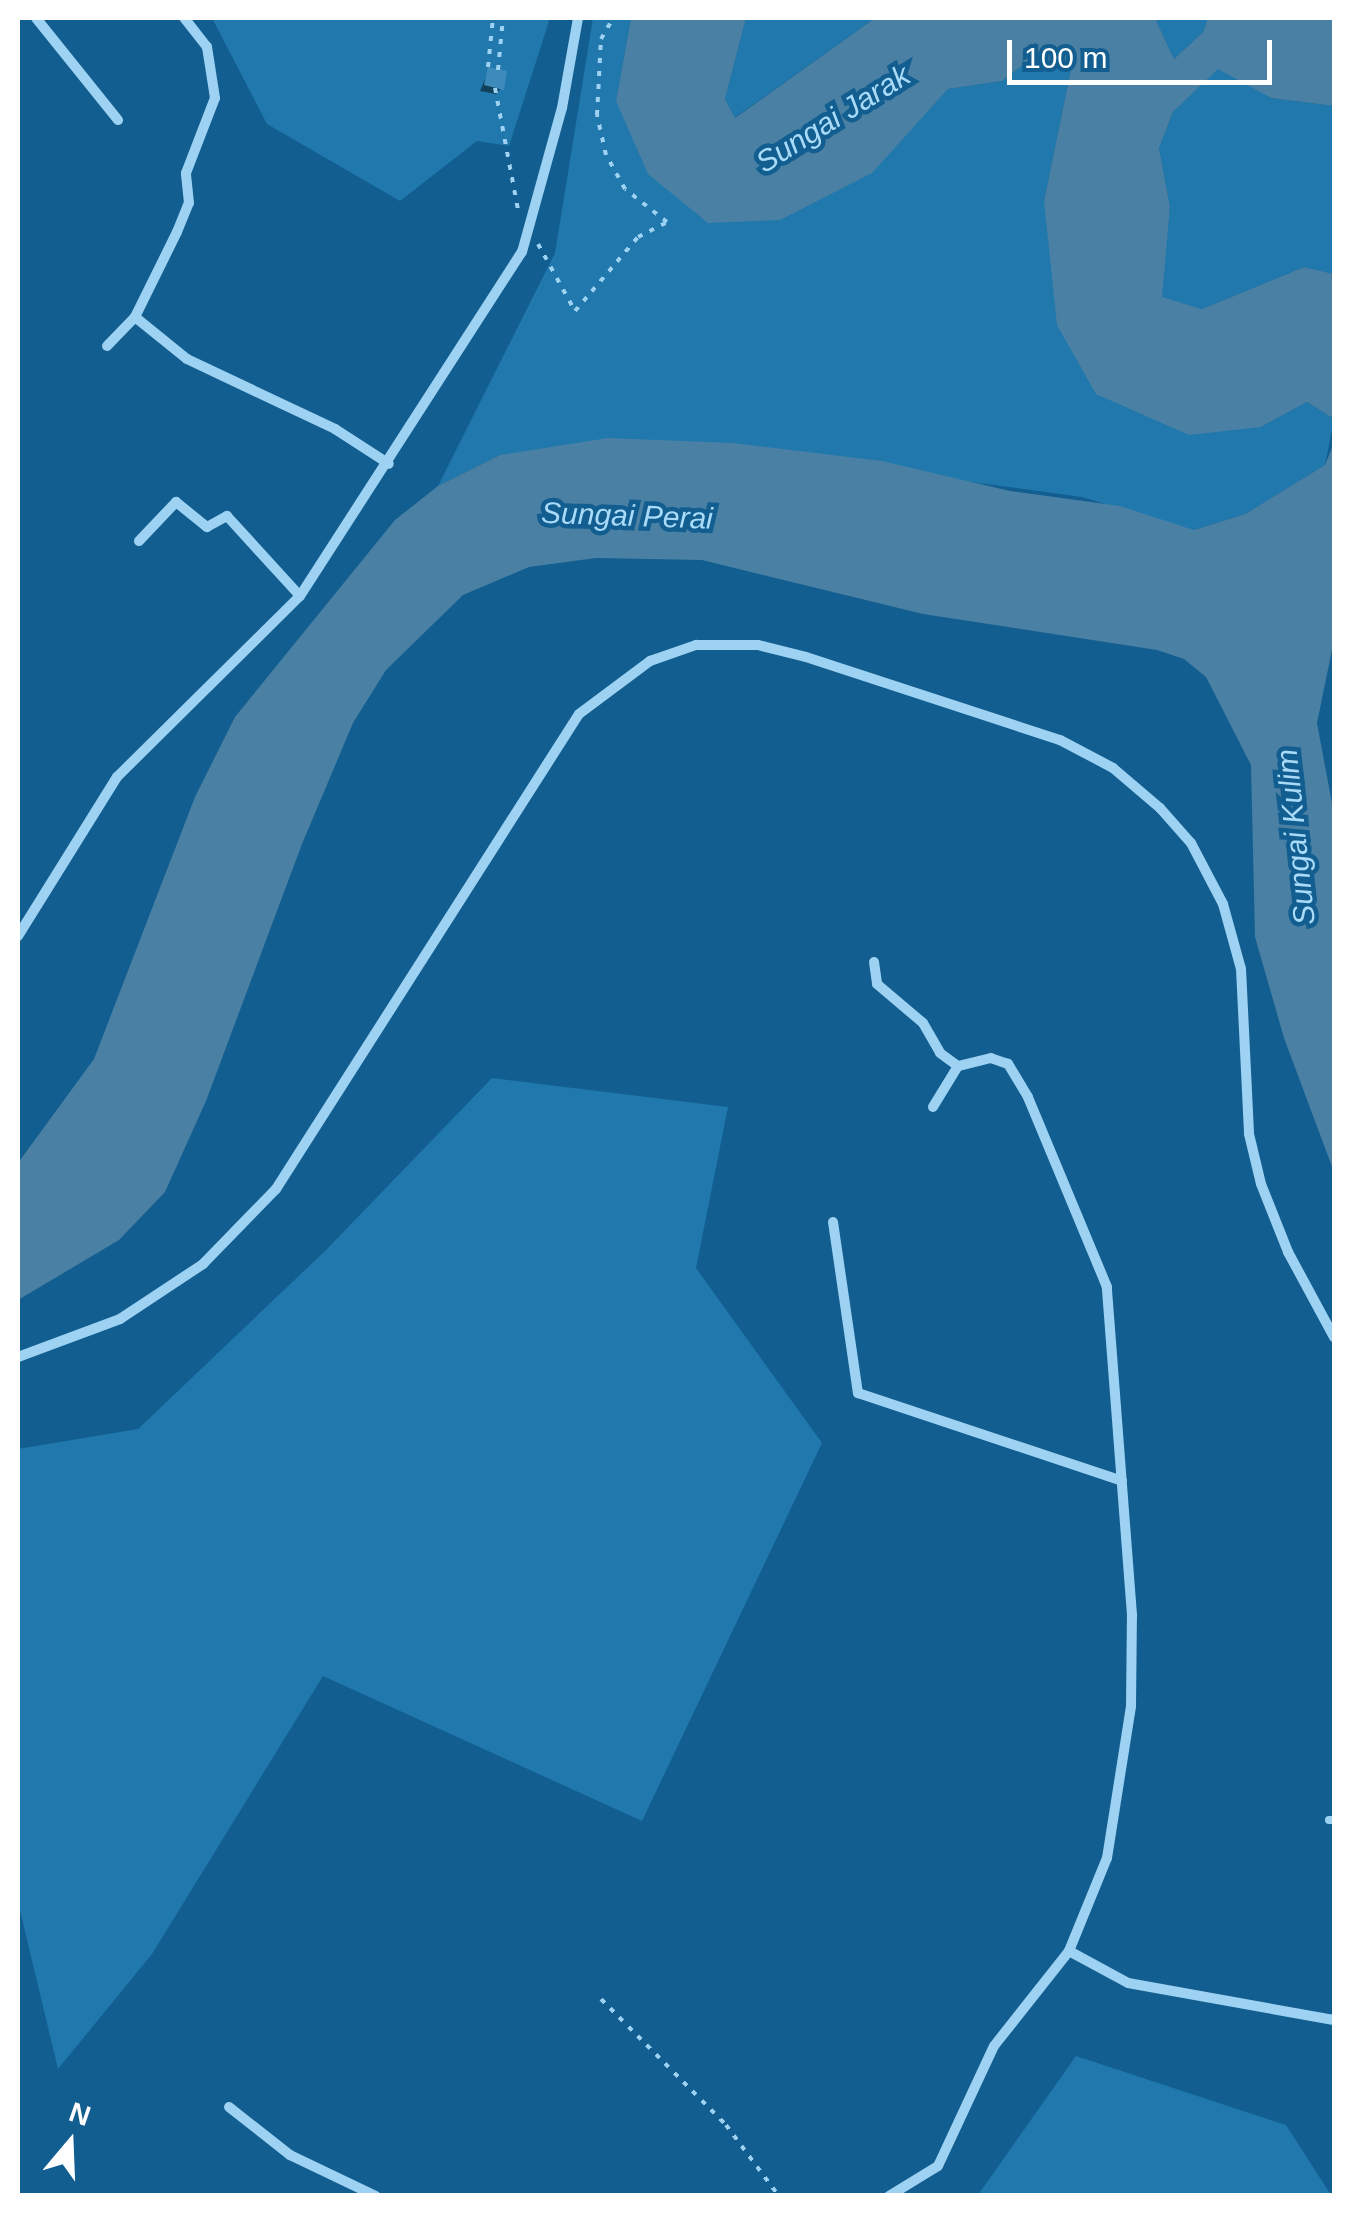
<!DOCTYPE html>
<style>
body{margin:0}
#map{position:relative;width:1352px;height:2213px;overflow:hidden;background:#125e90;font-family:Helvetica,sans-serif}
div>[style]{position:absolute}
.green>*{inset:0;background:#2078ad}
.water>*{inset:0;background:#4980a3}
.shadow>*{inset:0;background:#0007}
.building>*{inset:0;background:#3e8bbb}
.path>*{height:4px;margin-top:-2px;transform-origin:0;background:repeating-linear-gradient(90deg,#9dd2f2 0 5px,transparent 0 13px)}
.lane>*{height:8px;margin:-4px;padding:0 4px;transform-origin:4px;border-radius:4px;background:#9dd2f2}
.street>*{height:10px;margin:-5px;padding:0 5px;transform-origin:5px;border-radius:5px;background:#9dd2f2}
span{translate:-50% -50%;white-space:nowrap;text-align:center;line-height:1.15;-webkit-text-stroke:9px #125e90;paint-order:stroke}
.water-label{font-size:30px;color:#a9dbf9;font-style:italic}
.frame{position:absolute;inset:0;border:20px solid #fff;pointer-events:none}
.north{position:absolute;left:20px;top:2093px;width:100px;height:100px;-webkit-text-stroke:8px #125e90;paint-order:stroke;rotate:19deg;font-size:28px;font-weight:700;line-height:40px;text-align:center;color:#fff}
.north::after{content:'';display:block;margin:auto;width:35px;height:45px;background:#fff;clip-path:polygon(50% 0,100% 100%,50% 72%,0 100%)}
.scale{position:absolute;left:1007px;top:40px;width:265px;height:45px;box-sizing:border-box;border:5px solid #fff;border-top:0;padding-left:12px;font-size:30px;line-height:35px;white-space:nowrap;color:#fff;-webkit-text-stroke:8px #125e90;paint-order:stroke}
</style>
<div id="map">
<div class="green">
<div style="clip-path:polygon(212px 18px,550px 18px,509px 146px,477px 141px,400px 201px,267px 124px)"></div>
<div style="clip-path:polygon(593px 18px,631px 18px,616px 101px,871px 173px,948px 89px,1002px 81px,1032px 58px,1071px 69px,1044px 201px,1261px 427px,1307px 402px,1334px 419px,1325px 465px,1245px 514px,1194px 530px,1082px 497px,956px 480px,500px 455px,438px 486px,555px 253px)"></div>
<div style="clip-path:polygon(746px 18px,875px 18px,734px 118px,725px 99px)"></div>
<div style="clip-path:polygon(1155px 18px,1208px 18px,1203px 32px,1174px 59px)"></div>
<div style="clip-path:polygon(1218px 68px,1271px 98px,1334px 106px,1334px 274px,1304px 267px,1202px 309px,1161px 297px,1170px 207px,1159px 148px,1173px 112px)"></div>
<div style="clip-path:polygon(492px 1078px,728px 1107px,696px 1268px,822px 1443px,642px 1821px,323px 1676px,152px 1954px,58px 2069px,18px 1902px,18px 1449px,138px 1429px,326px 1250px)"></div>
<div style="clip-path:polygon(1076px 2056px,1286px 2125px,1331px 2195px,978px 2195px)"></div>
</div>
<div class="water">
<div style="clip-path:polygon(631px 18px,746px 18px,725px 99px,735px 118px,875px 18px,1155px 18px,1174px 59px,1203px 32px,1208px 18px,1334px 18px,1334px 106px,1271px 98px,1218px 69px,1173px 112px,1159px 148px,1170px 207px,1162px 297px,1202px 309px,1304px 267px,1334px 274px,1334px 419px,1307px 402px,1261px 427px,1189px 435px,1096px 394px,1057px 325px,1044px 201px,1071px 69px,1032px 58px,1002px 81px,948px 89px,872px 173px,780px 220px,708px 223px,648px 174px,616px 101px)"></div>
<div style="clip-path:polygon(608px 438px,734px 443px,882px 461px,1010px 491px,1120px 506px,1194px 530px,1245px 514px,1325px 465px,1334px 443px,1334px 640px,1317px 723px,1334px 814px,1334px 1172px,1284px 1038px,1255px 937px,1251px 765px,1206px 677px,1184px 659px,1157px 650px,923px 614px,702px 560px,596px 558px,529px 567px,463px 595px,386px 670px,353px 723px,302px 844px,206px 1101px,165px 1192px,119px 1240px,18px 1300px,18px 1163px,94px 1059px,195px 797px,235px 717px,395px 520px,438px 486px,500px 455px)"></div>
</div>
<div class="shadow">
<div style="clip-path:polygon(489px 70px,501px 88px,496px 94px,480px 91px)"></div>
</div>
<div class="building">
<div style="clip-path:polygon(488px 67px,507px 71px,504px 90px,484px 85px)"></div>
</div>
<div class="path">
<div style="left:488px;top:67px;width:49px;rotate:-84.2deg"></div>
<div style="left:498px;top:70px;width:52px;rotate:-84.5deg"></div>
<div style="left:495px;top:88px;width:124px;rotate:79.3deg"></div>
<div style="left:538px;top:244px;width:77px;rotate:61.1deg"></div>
<div style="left:575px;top:311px;width:97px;rotate:-49.6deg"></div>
<div style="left:638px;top:237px;width:33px;rotate:-27deg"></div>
<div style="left:667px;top:222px;width:53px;rotate:-141.8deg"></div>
<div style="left:625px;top:189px;width:39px;rotate:-119deg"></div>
<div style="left:606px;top:155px;width:41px;rotate:-102.7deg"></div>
<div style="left:597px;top:115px;width:76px;rotate:-87deg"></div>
<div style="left:601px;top:39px;width:24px;rotate:-60deg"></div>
<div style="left:601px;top:1999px;width:177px;rotate:45.2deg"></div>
<div style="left:726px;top:2125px;width:89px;rotate:53.3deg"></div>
</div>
<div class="lane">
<div style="left:1329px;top:1820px;width:5px"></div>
</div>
<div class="street">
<div style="left:36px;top:18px;width:131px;rotate:51.2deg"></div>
<div style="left:135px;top:317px;width:67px;rotate:38.9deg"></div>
<div style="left:187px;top:359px;width:164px;rotate:25.3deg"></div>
<div style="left:335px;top:429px;width:64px;rotate:32.9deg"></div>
<div style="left:107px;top:346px;width:40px;rotate:-46deg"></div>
<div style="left:135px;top:317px;width:95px;rotate:-63.7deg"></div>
<div style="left:177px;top:232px;width:31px;rotate:-68deg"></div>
<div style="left:189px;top:203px;width:30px;rotate:-96deg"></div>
<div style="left:186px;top:173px;width:80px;rotate:-68.9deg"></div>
<div style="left:215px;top:98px;width:52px;rotate:-98.9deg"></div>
<div style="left:207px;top:47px;width:37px;rotate:-128deg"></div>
<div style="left:139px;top:541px;width:54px;rotate:-46.5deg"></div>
<div style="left:176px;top:502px;width:40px;rotate:39deg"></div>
<div style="left:207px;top:527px;width:23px;rotate:-29deg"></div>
<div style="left:227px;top:516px;width:108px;rotate:47.6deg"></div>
<div style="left:18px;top:936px;width:187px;rotate:-58.1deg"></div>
<div style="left:117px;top:777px;width:257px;rotate:-44.7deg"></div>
<div style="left:300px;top:596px;width:409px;rotate:-57.2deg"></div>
<div style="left:522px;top:252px;width:149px;rotate:-74.5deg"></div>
<div style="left:562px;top:108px;width:91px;rotate:-79.9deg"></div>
<div style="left:874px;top:962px;width:22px;rotate:82deg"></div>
<div style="left:877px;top:984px;width:60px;rotate:40.3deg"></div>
<div style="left:923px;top:1023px;width:34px;rotate:60deg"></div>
<div style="left:940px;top:1053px;width:22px;rotate:36deg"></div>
<div style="left:833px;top:1222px;width:173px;rotate:81.7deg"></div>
<div style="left:858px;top:1393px;width:278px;rotate:18.4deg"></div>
<div style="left:18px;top:1357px;width:109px;rotate:-20.4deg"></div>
<div style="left:120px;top:1319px;width:100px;rotate:-33.5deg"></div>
<div style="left:203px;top:1264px;width:105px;rotate:-45.8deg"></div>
<div style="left:276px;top:1189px;width:563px;rotate:-57.47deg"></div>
<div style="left:579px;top:714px;width:89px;rotate:-36.7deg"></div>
<div style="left:650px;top:661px;width:49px;rotate:-19.2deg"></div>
<div style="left:696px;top:645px;width:62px"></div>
<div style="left:758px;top:645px;width:49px;rotate:14deg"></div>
<div style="left:806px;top:657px;width:267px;rotate:18.1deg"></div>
<div style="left:1060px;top:740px;width:60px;rotate:27.8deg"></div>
<div style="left:1113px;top:768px;width:62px;rotate:40.4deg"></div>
<div style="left:1160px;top:808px;width:47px;rotate:48.5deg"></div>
<div style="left:1191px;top:843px;width:69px;rotate:62.3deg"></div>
<div style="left:1223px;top:904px;width:67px;rotate:74.5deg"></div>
<div style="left:1241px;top:969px;width:165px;rotate:87.2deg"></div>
<div style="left:1249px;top:1134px;width:51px;rotate:76.5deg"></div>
<div style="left:1261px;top:1184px;width:73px;rotate:68.3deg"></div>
<div style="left:1288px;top:1252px;width:97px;rotate:61.6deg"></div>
<div style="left:1069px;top:1951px;width:67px;rotate:28.5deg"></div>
<div style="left:1128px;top:1983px;width:209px;rotate:10.2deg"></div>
<div style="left:229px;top:2107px;width:78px;rotate:38.2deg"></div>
<div style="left:290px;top:2155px;width:95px;rotate:25.5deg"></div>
<div style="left:889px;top:2196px;width:57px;rotate:-31.5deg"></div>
<div style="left:938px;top:2166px;width:132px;rotate:-65deg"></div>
<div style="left:994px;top:2046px;width:121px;rotate:-51.7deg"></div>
<div style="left:1069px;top:1951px;width:100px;rotate:-67.8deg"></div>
<div style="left:1107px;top:1858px;width:154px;rotate:-81deg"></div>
<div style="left:1131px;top:1706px;width:91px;rotate:-89.4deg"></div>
<div style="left:1132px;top:1615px;width:329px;rotate:-94.4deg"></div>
<div style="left:1107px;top:1287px;width:206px;rotate:-112.6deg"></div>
<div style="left:1028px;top:1097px;width:39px;rotate:-121deg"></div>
<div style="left:1008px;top:1064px;width:18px;rotate:-161deg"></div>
<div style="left:991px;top:1058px;width:34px;rotate:166deg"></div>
<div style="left:958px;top:1066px;width:48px;rotate:121.4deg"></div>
</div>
<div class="water-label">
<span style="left:833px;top:119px;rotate:-32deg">Sungai Jarak</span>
<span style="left:627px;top:516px;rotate:2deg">Sungai Perai</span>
<span style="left:1296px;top:837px;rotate:-96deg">Sungai Kulim</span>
</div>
<div class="frame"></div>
<div class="north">N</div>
<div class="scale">100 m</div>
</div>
